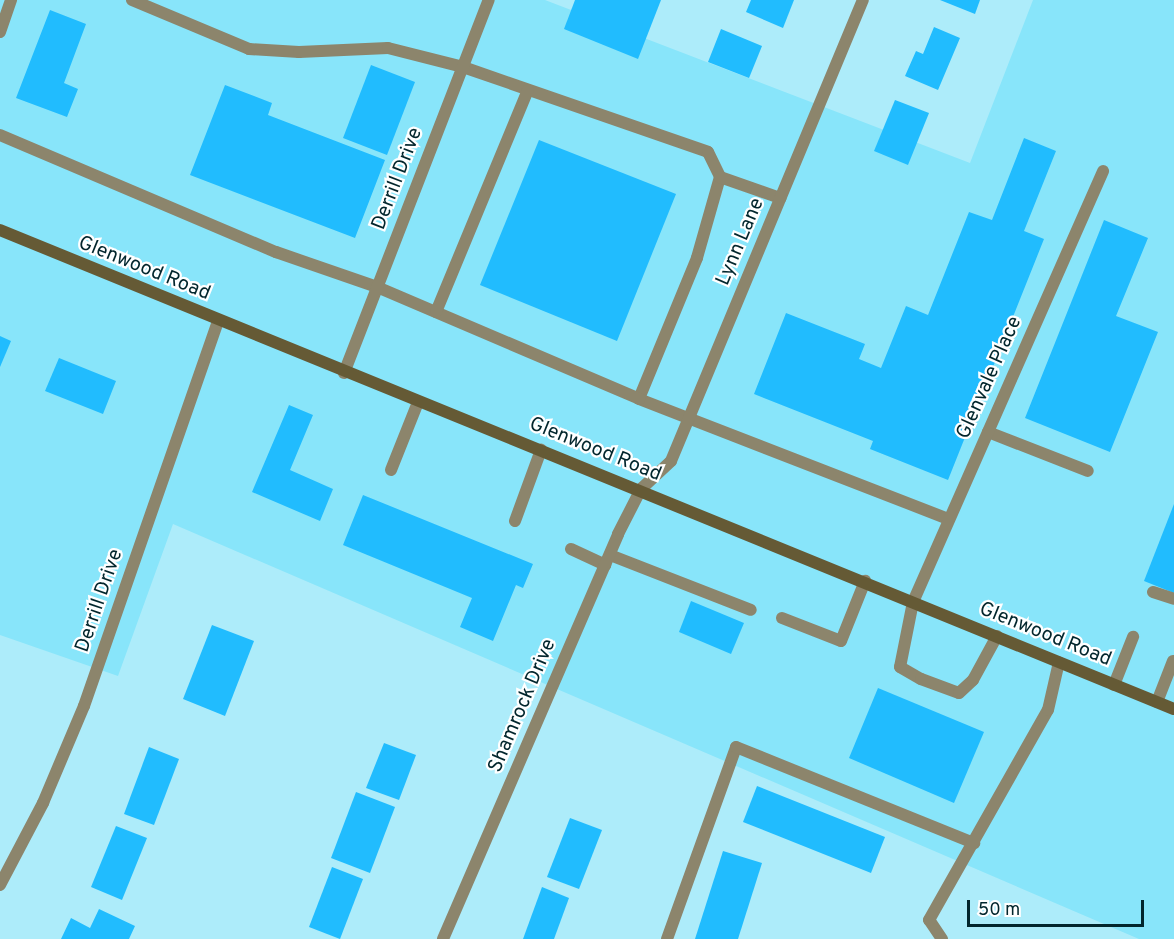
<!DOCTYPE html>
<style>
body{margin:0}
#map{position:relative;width:1174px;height:939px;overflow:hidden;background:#adecfa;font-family:Overpass,sans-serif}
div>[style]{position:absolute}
.built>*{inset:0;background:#88e5fa}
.building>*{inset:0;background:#21bcfe}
.lane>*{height:12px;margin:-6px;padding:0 6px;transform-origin:6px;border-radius:6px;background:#8c856c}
.street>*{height:12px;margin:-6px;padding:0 6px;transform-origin:6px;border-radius:6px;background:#8c856c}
.secondary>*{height:12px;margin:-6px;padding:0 6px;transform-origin:6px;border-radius:6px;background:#655a35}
span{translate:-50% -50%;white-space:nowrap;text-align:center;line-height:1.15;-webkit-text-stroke:4.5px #fff;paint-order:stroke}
.street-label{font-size:20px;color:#02262d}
.scale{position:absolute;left:967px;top:900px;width:177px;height:27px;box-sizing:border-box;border:3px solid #02262d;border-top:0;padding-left:8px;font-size:18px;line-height:21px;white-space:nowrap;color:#02262d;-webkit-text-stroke:4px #fff;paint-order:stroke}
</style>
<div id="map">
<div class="built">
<div style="clip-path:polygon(0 0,545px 0,970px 163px,1033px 0,1174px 0,1174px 939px,1139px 939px,173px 524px,118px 676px,0 635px)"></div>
</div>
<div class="building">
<div style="clip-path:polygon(575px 0,661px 0,638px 59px,564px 29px)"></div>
<div style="clip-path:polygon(751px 0,794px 0,783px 28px,746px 12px)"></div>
<div style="clip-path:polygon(940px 0,980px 0,975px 14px)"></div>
<div style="clip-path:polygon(50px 10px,86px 24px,64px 83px,78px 89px,67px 117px,16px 98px)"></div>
<div style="clip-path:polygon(934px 27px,960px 38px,938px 90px,905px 76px,916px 51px,923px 54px)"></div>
<div style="clip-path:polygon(721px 29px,762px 46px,749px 78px,708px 62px)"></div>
<div style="clip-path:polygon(371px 65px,415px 82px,387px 155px,343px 138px)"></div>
<div style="clip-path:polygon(225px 85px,272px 103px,268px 115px,385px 160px,355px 238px,190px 175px)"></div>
<div style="clip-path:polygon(895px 100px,929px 113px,908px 165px,874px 151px)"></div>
<div style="clip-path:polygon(1024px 138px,1056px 151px,1024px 231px,1044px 239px,948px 480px,870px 449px,873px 441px,754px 394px,786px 313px,865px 344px,859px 359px,881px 368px,906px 306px,928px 315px,969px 212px,992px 220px)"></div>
<div style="clip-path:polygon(539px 140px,676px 194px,617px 341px,480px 285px)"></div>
<div style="clip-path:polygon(1104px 220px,1148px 238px,1116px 316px,1158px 332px,1110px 452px,1025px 418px)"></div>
<div style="clip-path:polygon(0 336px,11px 341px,0 367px)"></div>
<div style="clip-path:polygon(59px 358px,116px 381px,103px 414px,45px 391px)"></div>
<div style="clip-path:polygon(289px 405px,313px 415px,290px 470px,333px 489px,320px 521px,252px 492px)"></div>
<div style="clip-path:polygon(363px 495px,533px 564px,523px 588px,516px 585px,493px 641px,460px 627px,472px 598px,343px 545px)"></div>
<div style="clip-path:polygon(1174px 504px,1174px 593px,1144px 581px)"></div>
<div style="clip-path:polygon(691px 601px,744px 623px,731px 654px,679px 632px)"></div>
<div style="clip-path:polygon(212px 625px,254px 641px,225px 716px,183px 699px)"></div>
<div style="clip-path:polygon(878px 688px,984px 732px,954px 803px,849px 758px)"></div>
<div style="clip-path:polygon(384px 743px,416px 755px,399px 800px,366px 788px)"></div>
<div style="clip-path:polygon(149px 747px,179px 759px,154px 825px,124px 814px)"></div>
<div style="clip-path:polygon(757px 786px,885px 837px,871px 873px,743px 822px)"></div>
<div style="clip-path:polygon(356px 792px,395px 807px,370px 873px,331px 858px)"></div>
<div style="clip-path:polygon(570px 818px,602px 830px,579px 889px,547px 877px)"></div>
<div style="clip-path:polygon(116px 826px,147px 838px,122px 900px,91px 887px)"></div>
<div style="clip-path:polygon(723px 851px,762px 863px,738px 939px,695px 939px)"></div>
<div style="clip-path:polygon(332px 867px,363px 879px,340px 939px,309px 927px)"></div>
<div style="clip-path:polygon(542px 887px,569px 898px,554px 939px,523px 939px)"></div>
<div style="clip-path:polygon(99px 909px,135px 926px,129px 939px,61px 939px,71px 918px,90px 928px)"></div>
</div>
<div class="lane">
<div style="left:132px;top:0;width:127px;rotate:22.7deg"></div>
<div style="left:249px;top:49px;width:50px;rotate:3.4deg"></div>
<div style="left:299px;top:52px;width:89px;rotate:-2.6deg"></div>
<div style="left:388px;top:48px;width:77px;rotate:14.2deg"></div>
<div style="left:463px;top:67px;width:259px;rotate:19.1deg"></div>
<div style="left:708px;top:152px;width:28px;rotate:64deg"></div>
<div style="left:720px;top:177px;width:84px;rotate:105.9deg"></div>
<div style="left:697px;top:258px;width:152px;rotate:112.4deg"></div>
<div style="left:639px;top:399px;width:332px;rotate:21.2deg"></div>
<div style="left:0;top:135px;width:300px;rotate:23deg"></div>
<div style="left:276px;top:252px;width:107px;rotate:19.1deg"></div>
<div style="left:377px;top:287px;width:285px;rotate:23.1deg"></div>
<div style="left:720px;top:177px;width:64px;rotate:19.3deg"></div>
<div style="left:436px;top:312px;width:240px;rotate:-67.5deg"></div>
<div style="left:988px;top:432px;width:107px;rotate:21.3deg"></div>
<div style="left:391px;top:470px;width:73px;rotate:-68.3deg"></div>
<div style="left:515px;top:521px;width:76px;rotate:-69.9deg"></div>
<div style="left:571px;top:549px;width:38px;rotate:25deg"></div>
<div style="left:610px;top:555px;width:151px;rotate:21.3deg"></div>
<div style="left:1153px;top:592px;width:22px;rotate:18deg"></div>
<div style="left:913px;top:602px;width:66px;rotate:101.3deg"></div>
<div style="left:900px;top:667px;width:24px;rotate:30deg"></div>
<div style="left:921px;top:679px;width:40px;rotate:20.2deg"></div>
<div style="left:959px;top:693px;width:19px;rotate:-43deg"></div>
<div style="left:973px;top:680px;width:50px;rotate:-61.4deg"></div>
<div style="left:782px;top:618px;width:63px;rotate:21.3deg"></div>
<div style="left:841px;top:641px;width:65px;rotate:-68.2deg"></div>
<div style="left:1114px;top:685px;width:52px;rotate:-68.4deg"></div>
<div style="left:1157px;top:702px;width:44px;rotate:-68.7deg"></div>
</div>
<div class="street">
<div style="left:0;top:32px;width:34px;rotate:-71deg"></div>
<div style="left:344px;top:373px;width:400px;rotate:-68.8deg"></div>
<div style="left:913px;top:602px;width:471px;rotate:-66.2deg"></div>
<div style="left:0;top:885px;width:93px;rotate:-62.3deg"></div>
<div style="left:43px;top:803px;width:105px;rotate:-67.1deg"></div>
<div style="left:84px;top:706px;width:408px;rotate:-70.8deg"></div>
<div style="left:443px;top:939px;width:441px;rotate:-66.6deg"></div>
<div style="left:618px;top:534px;width:51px;rotate:-62.9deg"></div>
<div style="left:641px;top:489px;width:41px;rotate:-43deg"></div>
<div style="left:671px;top:461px;width:499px;rotate:-67.4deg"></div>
<div style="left:667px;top:939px;width:204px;rotate:-70.2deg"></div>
<div style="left:736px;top:747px;width:257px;rotate:22deg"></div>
<div style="left:942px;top:939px;width:23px;rotate:-124deg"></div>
<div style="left:929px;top:920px;width:241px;rotate:-60.5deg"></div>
<div style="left:1048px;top:710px;width:49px;rotate:-77.1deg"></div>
</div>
<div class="secondary">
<div style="left:0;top:230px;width:1268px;rotate:22.2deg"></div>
</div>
<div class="street-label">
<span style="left:398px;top:179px;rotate:-69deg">Derrill Drive</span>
<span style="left:741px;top:242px;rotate:-67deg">Lynn Lane</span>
<span style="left:144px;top:269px;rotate:22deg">Glenwood Road</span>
<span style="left:990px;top:378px;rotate:-66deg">Glenvale Place</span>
<span style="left:595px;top:450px;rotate:22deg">Glenwood Road</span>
<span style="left:100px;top:601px;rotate:-71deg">Derrill Drive</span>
<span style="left:1045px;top:635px;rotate:22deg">Glenwood Road</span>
<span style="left:523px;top:706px;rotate:-67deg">Shamrock Drive</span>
</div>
<div class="scale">50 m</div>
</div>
